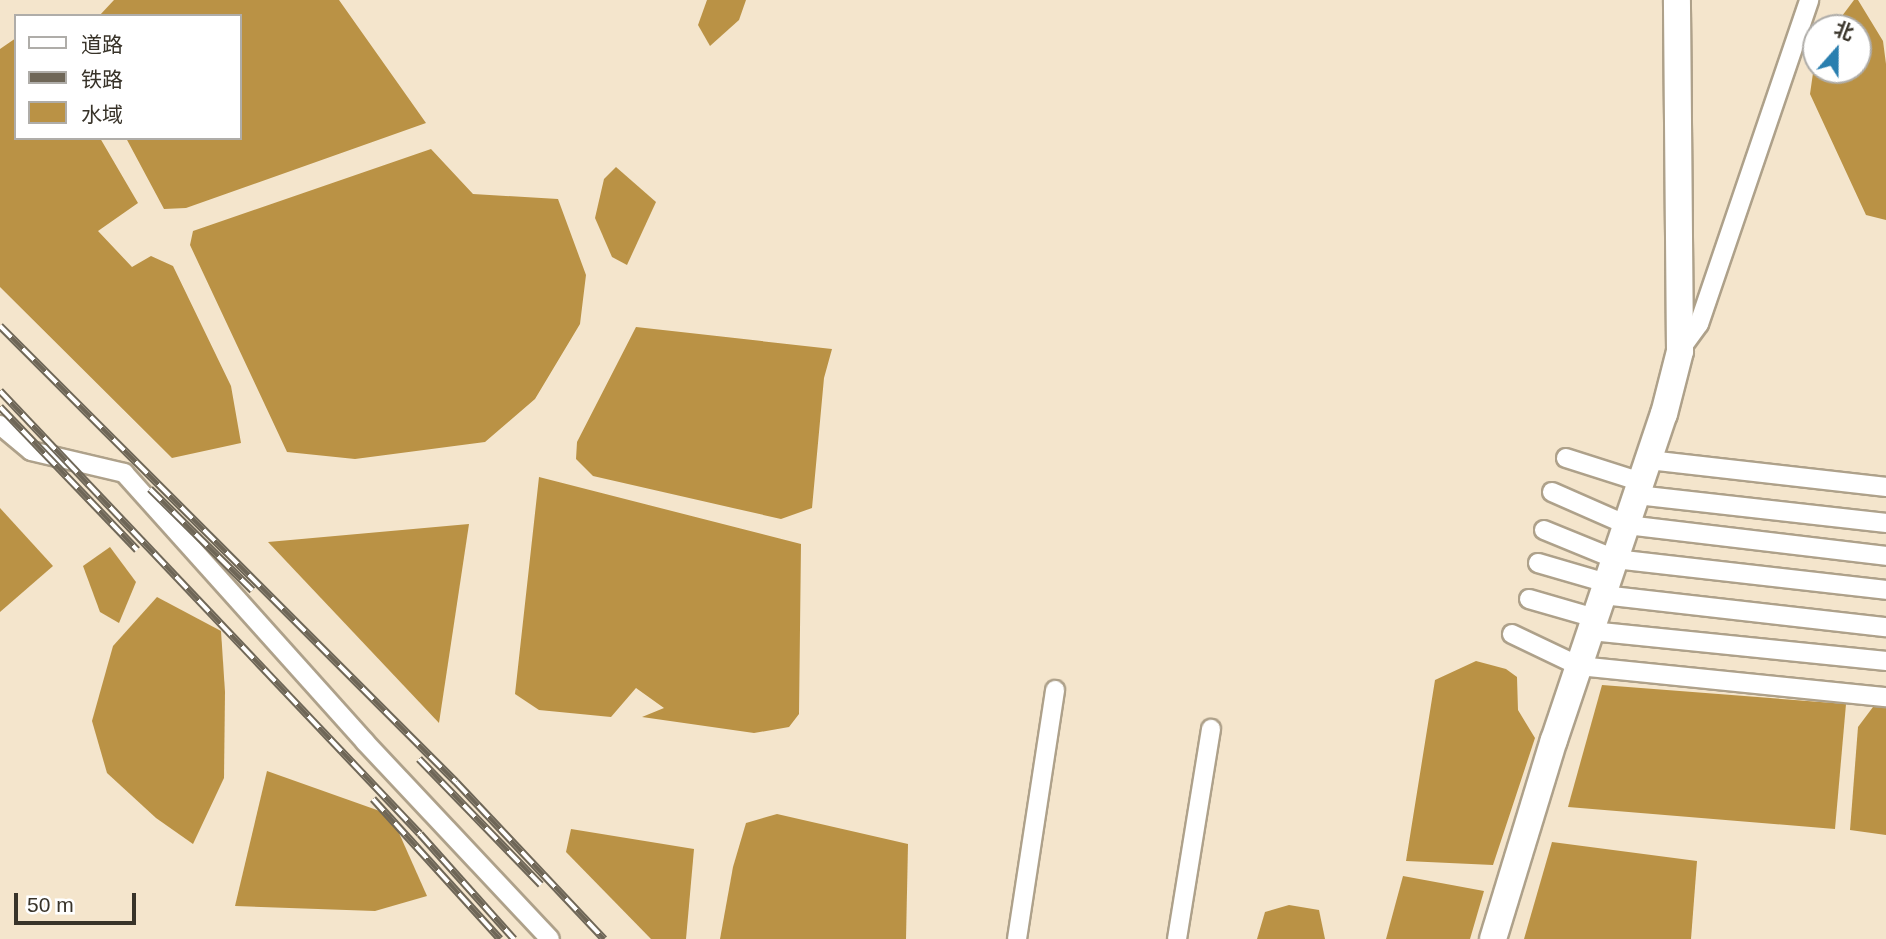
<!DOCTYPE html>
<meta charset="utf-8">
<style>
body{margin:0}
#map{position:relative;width:1886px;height:939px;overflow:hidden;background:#f4e5cc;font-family:Arial,"Noto Sans SC",sans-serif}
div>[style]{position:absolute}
.water>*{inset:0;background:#ba9245}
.roads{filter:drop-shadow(2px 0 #aea18a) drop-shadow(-2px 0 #aea18a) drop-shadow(0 2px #aea18a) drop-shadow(0 -2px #aea18a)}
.minor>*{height:18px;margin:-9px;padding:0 9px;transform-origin:9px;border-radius:9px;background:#fff}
.secondary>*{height:26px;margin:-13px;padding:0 13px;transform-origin:13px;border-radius:13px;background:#fff}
.rail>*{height:8px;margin-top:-4px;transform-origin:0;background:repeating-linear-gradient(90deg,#fff 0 16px,#6f6758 0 32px);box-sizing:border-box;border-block:2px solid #6f6758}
span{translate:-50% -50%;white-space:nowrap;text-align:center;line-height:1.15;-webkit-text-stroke:5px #fff;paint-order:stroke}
.legend{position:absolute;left:14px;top:14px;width:228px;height:126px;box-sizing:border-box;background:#fff;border:2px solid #afada9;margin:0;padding:9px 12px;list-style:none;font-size:21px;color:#383329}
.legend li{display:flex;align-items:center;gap:14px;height:35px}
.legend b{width:35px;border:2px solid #afada9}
.north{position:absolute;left:1802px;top:14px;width:70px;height:70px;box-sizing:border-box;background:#fff;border:2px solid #afada9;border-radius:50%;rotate:21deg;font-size:19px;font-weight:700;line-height:28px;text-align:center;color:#383329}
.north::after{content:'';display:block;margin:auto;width:24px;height:32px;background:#2a7faf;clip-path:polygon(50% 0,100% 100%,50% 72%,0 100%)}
.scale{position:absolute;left:14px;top:893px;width:122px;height:32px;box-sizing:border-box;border:4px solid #383329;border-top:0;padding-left:9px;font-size:21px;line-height:24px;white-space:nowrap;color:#383329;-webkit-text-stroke:5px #fff;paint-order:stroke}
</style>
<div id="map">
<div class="water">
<div style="clip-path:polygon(114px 0,339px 0,426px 123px,186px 208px,164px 209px,126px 138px,240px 138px,240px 16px,99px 16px)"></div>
<div style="clip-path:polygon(707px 0,746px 0,739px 20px,710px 46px,698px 25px)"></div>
<div style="clip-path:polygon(1854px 0,1858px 0,1883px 41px,1886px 64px,1886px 220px,1866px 215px,1810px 94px,1816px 52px,1816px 70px,1858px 70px,1858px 28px,1833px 28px)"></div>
<div style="clip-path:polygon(16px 38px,16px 138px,100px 138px,138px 203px,98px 231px,132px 267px,151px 256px,173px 266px,231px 386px,241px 443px,172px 458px,0 287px,0 49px)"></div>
<div style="clip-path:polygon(431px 149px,473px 194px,558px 199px,586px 275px,580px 324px,535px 399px,485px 442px,355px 459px,287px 452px,190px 245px,193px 231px)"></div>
<div style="clip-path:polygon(616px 167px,656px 202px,627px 265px,612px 257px,595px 218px,604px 179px)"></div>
<div style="clip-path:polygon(636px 327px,832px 349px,824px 378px,812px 508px,781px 519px,593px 476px,576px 459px,577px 442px)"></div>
<div style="clip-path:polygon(539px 477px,801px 544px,799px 714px,789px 727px,754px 733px,642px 717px,664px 708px,636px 688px,611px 717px,539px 710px,515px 694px)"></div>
<div style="clip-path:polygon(0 508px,53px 566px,0 612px)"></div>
<div style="clip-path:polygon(469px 524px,439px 723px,268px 542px)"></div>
<div style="clip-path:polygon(110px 547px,136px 582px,119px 623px,100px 612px,83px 566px)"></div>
<div style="clip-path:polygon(157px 597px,221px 631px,225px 692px,224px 778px,193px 844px,156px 818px,107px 773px,92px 721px,113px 646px)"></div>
<div style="clip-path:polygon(1476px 661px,1506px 669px,1517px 677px,1518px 710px,1535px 738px,1493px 865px,1406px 861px,1435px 680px)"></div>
<div style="clip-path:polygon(1602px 685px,1846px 704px,1835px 829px,1568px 807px)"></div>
<div style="clip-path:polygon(1876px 703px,1886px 705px,1886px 835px,1850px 830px,1858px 727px)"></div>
<div style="clip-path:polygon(267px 771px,391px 815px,427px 896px,375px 911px,235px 906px)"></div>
<div style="clip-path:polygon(777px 814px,908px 844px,906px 939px,720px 939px,733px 867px,746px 823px)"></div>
<div style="clip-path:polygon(571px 829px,694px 849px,686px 939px,651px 939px,566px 852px)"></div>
<div style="clip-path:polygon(1552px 842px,1697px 861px,1691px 939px,1524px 939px)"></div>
<div style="clip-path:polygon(1403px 876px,1484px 891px,1470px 939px,1386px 939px)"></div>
<div style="clip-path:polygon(1289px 905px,1319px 910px,1325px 939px,1257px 939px,1265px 912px)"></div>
</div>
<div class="roads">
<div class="minor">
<div style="left:1680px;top:350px;width:32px;rotate:-54deg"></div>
<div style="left:1699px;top:324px;width:342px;rotate:-71.2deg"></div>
<div style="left:0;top:425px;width:40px;rotate:40deg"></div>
<div style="left:31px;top:451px;width:96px;rotate:13.3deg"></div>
<div style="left:124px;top:473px;width:361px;rotate:48.1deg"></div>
<div style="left:365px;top:742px;width:270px;rotate:46.8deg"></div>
<div style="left:1566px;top:458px;width:79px;rotate:17.7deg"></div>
<div style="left:1649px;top:460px;width:239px;rotate:6.5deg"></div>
<div style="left:1552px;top:492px;width:82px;rotate:23.7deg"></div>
<div style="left:1627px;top:525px;width:261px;rotate:6.8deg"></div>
<div style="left:1637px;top:495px;width:251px;rotate:6.4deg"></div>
<div style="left:1544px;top:530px;width:77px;rotate:22.2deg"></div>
<div style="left:1615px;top:559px;width:273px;rotate:6.5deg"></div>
<div style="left:1538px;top:563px;width:72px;rotate:16.2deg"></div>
<div style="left:1603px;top:595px;width:285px;rotate:6.5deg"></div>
<div style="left:1529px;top:599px;width:69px;rotate:16.1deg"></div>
<div style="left:1591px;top:631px;width:297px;rotate:5.8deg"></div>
<div style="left:1512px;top:634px;width:74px;rotate:25.5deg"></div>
<div style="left:1579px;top:666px;width:309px;rotate:5.8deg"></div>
<div style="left:1017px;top:939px;width:252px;rotate:-81.3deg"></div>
<div style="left:1177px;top:939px;width:213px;rotate:-80.8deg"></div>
</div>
<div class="secondary">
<div style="left:1493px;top:939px;width:208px;rotate:-73deg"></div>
<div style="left:1554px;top:740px;width:344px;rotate:-71.4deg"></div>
<div style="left:1664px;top:414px;width:65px;rotate:-75.7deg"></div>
<div style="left:1680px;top:351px;width:351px;rotate:-90.5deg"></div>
</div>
</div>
<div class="rail">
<div style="left:0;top:326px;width:645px;rotate:45deg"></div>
<div style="left:456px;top:782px;width:216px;rotate:46.7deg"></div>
<div style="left:0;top:391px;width:610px;rotate:46.53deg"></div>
<div style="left:420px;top:834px;width:141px;rotate:48.2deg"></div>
<div style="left:0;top:407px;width:198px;rotate:46.2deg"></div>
<div style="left:150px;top:489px;width:144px;rotate:44.7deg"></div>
<div style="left:419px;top:759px;width:175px;rotate:45.9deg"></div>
<div style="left:373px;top:799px;width:189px;rotate:47.8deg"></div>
</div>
<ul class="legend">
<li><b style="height:9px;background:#fff"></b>道路</li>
<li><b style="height:9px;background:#6f6758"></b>铁路</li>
<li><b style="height:19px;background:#ba9245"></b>水域</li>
</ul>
<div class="north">北</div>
<div class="scale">50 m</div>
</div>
